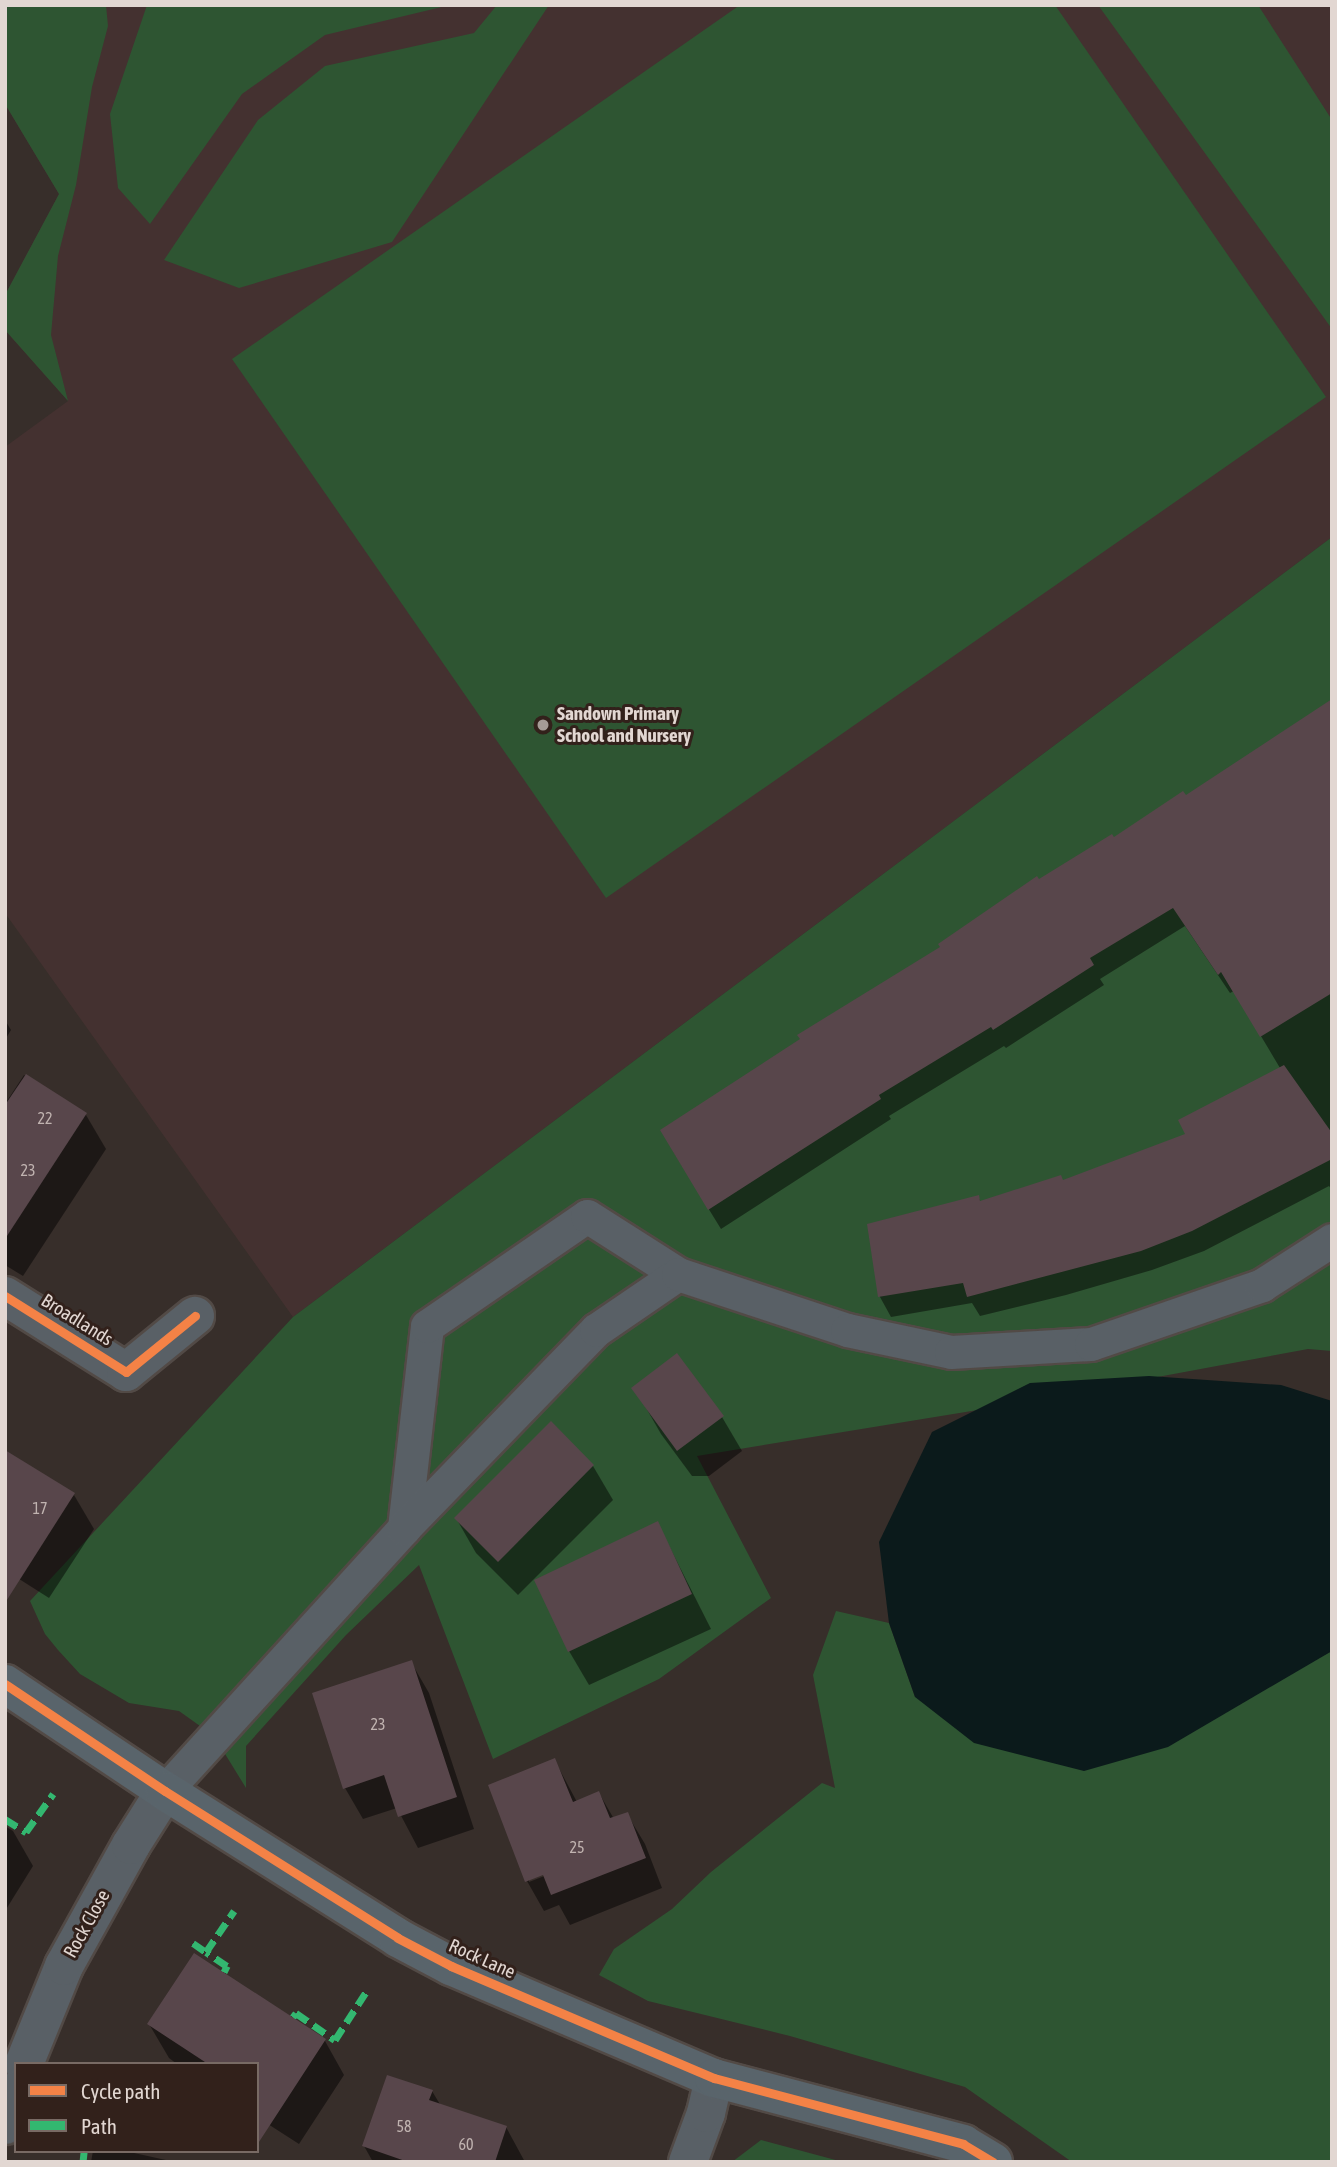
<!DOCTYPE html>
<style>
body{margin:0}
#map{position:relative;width:1337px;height:2167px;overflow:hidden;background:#372e2a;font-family:"Asap Condensed",sans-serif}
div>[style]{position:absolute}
.education>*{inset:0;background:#443130}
.green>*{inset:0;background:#2e5532}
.water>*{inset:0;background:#0b1a1b}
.shadow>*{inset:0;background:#0007}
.building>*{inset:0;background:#58464b}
.roads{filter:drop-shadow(2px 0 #524a46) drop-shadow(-2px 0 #524a46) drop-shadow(0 2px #524a46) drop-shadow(0 -2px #524a46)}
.lane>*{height:33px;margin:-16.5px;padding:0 16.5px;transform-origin:16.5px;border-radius:16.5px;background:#596066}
.street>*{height:38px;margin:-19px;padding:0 19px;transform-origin:19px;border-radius:19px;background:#596066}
.secondary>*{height:38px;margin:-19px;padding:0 19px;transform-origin:19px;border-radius:19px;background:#59646b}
.quiet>*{height:7px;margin-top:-3.5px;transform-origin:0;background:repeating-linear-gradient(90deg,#33b770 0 14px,transparent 0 21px)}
.cycleway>*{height:9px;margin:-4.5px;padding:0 4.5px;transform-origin:4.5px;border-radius:4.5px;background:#f48246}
.dots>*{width:19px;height:19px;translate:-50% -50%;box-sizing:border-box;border:4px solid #32211b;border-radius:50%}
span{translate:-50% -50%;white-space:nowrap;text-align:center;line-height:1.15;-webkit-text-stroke:6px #32211b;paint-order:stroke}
.number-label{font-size:16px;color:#c0b3b0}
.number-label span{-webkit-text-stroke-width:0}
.poi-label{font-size:19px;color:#e2d7d2;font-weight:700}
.left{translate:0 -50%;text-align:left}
.street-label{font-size:19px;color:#e2d7d2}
.frame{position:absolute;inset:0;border:7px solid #e2d7d2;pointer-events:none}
.legend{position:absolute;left:14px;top:2062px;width:245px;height:91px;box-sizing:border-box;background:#32211b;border:2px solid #786a64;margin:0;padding:9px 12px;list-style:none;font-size:21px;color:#e2d7d2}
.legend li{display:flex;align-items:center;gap:14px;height:35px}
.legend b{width:35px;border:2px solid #786a64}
</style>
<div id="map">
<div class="education">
<div style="clip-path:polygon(5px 5px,1332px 5px,1332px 537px,293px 1317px,5px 913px,5px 447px,68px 401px,5px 330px,5px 295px,59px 194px,5px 104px)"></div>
</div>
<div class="green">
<div style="clip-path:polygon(5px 5px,106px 5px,108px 26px,92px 87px,76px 185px,58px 256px,51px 335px,68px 401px,5px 330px,5px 295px,59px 194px,5px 104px)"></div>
<div style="clip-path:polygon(147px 5px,450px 5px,325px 35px,242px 94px,150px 224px,118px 188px,110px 114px)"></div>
<div style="clip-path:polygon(497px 5px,549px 5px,392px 242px,239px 288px,164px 260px,258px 120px,325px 66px,474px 33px)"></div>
<div style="clip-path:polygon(740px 5px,1055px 5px,1326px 397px,606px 898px,232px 359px)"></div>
<div style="clip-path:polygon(1098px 5px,1258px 5px,1332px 120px,1332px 329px)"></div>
<div style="clip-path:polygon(1332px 537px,1332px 1351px,1308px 1349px,990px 1408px,697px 1456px,771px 1598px,659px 1679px,493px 1759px,419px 1565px,346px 1635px,246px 1746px,246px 1788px,214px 1736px,179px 1711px,129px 1703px,80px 1674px,58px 1650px,45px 1634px,30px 1601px,293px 1317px)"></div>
<div style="clip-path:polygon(836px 1611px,889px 1623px,915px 1697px,1306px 1664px,1332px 1651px,1332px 2162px,1072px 2162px,965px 2087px,790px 2036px,648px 2001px,599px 1975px,614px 1949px,672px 1909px,711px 1872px,822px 1783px,835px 1788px,813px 1675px)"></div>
<div style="clip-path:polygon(761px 2140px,843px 2162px,732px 2162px)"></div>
</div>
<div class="water">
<div style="clip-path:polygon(1149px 1376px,1281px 1385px,1332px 1401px,1332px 1651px,1168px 1747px,1084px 1771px,974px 1743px,915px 1697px,889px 1623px,879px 1542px,932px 1432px,1030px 1383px)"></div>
</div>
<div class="shadow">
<div style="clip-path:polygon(1112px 836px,1332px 970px,1332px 1190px,1329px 1186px,1204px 1251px,1152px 1270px,1066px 1295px,980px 1316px,972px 1303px,891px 1317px,880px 1297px,869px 1226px,978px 1197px,981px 1202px,1063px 1182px,1187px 1135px,1280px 1068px,1234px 991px,1230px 993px,1185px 926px,1100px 979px,1104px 985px,1006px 1048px,1004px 1046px,889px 1116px,891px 1119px,721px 1229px,673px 1151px,942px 948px,1038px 881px)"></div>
<div style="clip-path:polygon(5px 1020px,11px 1030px,5px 1040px)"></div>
<div style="clip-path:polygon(24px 1075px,86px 1115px,106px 1149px,23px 1276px,5px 1265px,5px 1104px)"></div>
<div style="clip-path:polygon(677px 1356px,722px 1417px,742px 1451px,709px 1476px,692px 1476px,661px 1434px,641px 1399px)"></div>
<div style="clip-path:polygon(551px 1424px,593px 1466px,613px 1500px,518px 1595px,476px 1553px,456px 1518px)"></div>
<div style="clip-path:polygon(74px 1495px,94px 1529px,49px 1598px,5px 1570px)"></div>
<div style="clip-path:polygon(658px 1524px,711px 1629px,589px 1685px,569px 1651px)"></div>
<div style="clip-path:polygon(411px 1662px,429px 1693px,474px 1829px,418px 1848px,397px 1808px,363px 1819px,345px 1788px)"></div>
<div style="clip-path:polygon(evenodd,555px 1761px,577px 1802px,599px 1793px,614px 1819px,627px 1814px,645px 1844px,662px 1888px,570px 1925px,559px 1905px,544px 1911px,527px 1881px,555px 1761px,550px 1870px,552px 1873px,529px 1882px,529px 1879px,550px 1870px)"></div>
<div style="clip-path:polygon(5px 1826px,13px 1831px,33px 1866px,5px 1911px)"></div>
<div style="clip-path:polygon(149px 2024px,325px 2041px,344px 2075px,299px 2144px,257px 2117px,257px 2064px,177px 2064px,169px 2058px)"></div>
<div style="clip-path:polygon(432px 2091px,441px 2106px,506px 2127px,525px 2162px,373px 2162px,364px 2146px)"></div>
<div style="clip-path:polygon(93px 2151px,125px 2151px,175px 2162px,91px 2162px)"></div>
</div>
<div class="building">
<div style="clip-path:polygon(1332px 699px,1332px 993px,1260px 1037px,1221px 972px,1218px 975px,1173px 908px,1090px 958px,1094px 965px,993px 1030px,991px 1027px,879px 1095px,881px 1099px,708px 1210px,660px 1130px,800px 1039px,797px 1035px,940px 947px,938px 944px,1037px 876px,1039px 879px,1112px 834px,1114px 837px,1183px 791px,1186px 795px)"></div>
<div style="clip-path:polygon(1284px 1065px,1332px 1133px,1332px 1159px,1192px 1231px,1141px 1251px,967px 1297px,963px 1283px,878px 1297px,867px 1224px,979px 1195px,980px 1201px,1061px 1175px,1063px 1180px,1185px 1134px,1178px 1120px)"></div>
<div style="clip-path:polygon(26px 1074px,87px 1113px,5px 1239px,5px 1105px)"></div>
<div style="clip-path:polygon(677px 1353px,724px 1416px,677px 1451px,631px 1388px)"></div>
<div style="clip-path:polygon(551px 1421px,594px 1465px,498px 1562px,454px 1518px)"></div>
<div style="clip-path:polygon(5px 1450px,75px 1493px,5px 1603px)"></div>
<div style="clip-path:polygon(658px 1521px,692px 1594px,568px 1652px,534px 1580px)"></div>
<div style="clip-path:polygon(412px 1660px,457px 1797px,398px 1817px,384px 1775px,343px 1789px,312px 1693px)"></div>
<div style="clip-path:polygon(555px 1758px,573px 1802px,599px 1791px,610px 1818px,628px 1812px,646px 1858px,551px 1895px,543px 1875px,525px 1882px,488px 1785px)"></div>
<div style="clip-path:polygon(194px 1953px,326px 2039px,257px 2145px,257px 2064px,208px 2064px,147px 2024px)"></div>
<div style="clip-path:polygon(387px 2075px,433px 2090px,429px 2100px,507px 2126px,495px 2162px,408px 2162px,362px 2146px)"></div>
</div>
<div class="roads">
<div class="lane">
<div style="left:404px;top:1528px;width:203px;rotate:-83.5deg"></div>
<div style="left:427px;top:1326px;width:194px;rotate:-34.5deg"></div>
<div style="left:587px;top:1216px;width:108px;rotate:32.5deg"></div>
<div style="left:165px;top:1791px;width:355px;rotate:-47.7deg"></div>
<div style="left:404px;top:1528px;width:276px;rotate:-45.9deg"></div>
<div style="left:596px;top:1330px;width:99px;rotate:-34.3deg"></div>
<div style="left:678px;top:1274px;width:178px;rotate:18.3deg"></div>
<div style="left:847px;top:1330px;width:106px;rotate:11.9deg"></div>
<div style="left:951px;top:1352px;width:140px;rotate:-3.3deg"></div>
<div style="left:1091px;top:1344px;width:181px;rotate:-19deg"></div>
<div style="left:1262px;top:1285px;width:83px;rotate:-32.7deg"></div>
</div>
<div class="street">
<div style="left:5px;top:1296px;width:143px;rotate:32.1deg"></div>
<div style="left:126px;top:1372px;width:89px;rotate:-39.1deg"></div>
<div style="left:24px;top:2064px;width:106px;rotate:-67.8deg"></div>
<div style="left:64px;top:1966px;width:138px;rotate:-61deg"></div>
<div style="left:131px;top:1845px;width:64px;rotate:-57.8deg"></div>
<div style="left:5px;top:2125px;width:36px;rotate:-72deg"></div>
<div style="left:688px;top:2162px;width:52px;rotate:-69.8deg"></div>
<div style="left:706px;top:2113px;width:36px;rotate:-77deg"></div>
</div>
<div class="secondary">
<div style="left:5px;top:1684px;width:192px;rotate:33.8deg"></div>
<div style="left:165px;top:1791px;width:275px;rotate:32.2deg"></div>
<div style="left:398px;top:1938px;width:60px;rotate:27.8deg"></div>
<div style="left:451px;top:1966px;width:286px;rotate:23.1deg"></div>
<div style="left:714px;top:2078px;width:258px;rotate:14.8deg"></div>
<div style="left:963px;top:2144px;width:35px;rotate:31deg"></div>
</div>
</div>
<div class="quiet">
<div style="left:5px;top:1819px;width:25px;rotate:32deg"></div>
<div style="left:26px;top:1832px;width:47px;rotate:-54.6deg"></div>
<div style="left:193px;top:1943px;width:16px;rotate:35deg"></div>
<div style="left:224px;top:1972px;width:7px;rotate:-63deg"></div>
<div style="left:227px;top:1966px;width:25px;rotate:-146deg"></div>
<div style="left:206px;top:1952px;width:50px;rotate:-55.7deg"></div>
<div style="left:293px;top:2017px;width:5px;rotate:-53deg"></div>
<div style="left:296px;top:2013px;width:47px;rotate:34.7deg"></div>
<div style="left:335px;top:2040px;width:57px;rotate:-57.1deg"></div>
<div style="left:83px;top:2162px;width:10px;rotate:-84deg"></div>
</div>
<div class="cycleway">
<div style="left:5px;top:1296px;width:143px;rotate:32.1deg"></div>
<div style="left:126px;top:1372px;width:89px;rotate:-39.1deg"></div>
<div style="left:5px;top:1684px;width:192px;rotate:33.8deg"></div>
<div style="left:165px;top:1791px;width:275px;rotate:32.2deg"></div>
<div style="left:398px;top:1938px;width:60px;rotate:27.8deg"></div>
<div style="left:451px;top:1966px;width:286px;rotate:23.1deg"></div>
<div style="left:714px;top:2078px;width:258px;rotate:14.8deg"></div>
<div style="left:963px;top:2144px;width:35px;rotate:31deg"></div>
</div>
<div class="dots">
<div style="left:543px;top:725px;background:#a69c97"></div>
</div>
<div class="number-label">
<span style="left:45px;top:1118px">22</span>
<span style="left:28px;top:1170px">23</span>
<span style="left:40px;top:1508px">17</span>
<span style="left:378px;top:1724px">23</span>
<span style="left:577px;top:1847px">25</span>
<span style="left:404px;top:2126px">58</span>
<span style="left:466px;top:2144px">60</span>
</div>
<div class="poi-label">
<span class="left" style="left:557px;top:725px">Sandown Primary<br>School and Nursery</span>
</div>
<div class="street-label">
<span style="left:77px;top:1320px;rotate:32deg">Broadlands</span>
<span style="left:87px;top:1924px;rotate:-61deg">Rock Close</span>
<span style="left:482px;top:1959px;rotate:24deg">Rock Lane</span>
</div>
<div class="frame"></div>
<ul class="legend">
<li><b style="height:9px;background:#f48246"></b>Cycle path</li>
<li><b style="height:9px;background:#33b770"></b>Path</li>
</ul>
</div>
